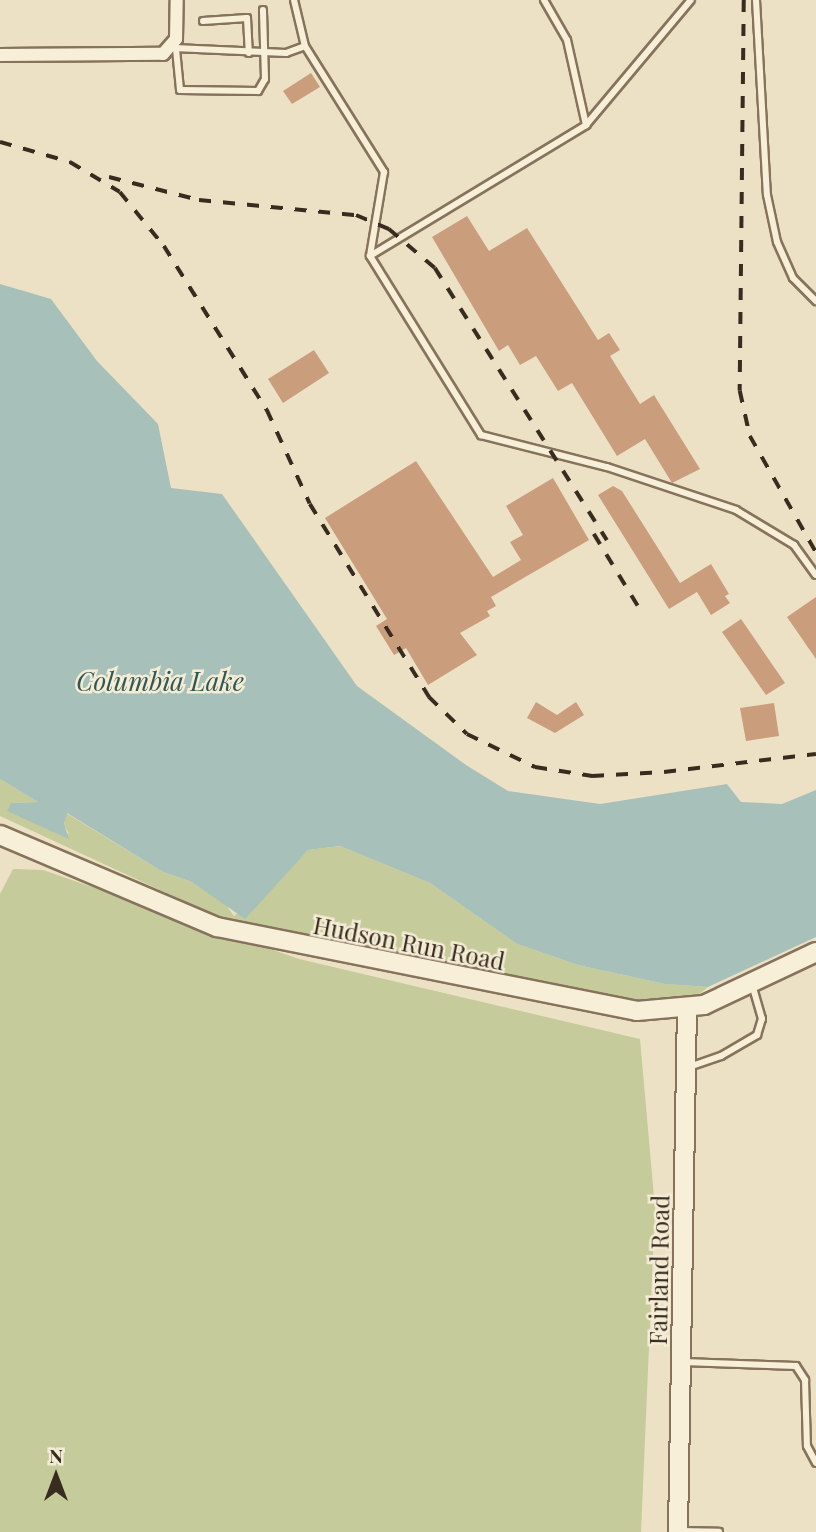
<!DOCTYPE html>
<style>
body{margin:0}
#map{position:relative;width:816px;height:1532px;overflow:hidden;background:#ede1c5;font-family:"Playfair Display",serif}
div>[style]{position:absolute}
.green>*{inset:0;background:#c5cb9a}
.water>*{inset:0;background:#a7c0b9}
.building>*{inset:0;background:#ca9d7d}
.roads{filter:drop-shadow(2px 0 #87735c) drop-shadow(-2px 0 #87735c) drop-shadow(0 2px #87735c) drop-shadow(0 -2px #87735c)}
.lane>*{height:6px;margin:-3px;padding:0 3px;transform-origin:3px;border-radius:3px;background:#f8efd9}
.street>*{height:12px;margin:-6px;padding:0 6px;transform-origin:6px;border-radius:6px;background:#f8efd9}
.secondary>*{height:18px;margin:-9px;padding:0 9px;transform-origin:9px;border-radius:9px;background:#f8efd9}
.rail>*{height:3.5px;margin-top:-1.75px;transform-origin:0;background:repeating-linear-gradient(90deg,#382b1f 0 12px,transparent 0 24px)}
span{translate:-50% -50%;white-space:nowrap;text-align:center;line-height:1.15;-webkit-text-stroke:5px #f4ecd5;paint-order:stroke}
.street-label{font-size:24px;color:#382b1f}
.water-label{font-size:26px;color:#2f5755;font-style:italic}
.north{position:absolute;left:21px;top:1441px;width:70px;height:70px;-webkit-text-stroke:5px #f4ecd5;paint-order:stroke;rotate:0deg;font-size:19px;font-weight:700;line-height:28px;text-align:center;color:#382b1f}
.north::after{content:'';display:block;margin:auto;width:24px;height:32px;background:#382b1f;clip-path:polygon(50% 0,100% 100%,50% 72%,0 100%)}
</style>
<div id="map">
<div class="green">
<div style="clip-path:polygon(0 779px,38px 802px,11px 803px,69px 834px,64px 825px,66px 813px,163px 872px,192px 882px,224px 902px,234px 916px,268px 891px,308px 850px,340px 846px,430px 883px,517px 944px,578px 965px,665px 984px,708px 987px,698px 995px,643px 1001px,592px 995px,214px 915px,0 816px)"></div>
<div style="clip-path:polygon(13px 869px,43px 870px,299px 959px,640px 1039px,655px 1208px,641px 1532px,0 1532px,0 894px)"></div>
</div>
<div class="water">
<div style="clip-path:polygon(0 284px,51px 299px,97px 361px,158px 424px,171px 488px,222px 494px,357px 686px,466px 765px,508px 791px,600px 804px,727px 784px,741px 802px,782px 804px,816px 790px,816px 937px,708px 987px,665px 984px,578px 965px,517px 944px,430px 883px,340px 846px,308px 850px,245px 919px,192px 882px,163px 872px,67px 813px,64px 824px,69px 839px,7px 811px,11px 803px,38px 802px,0 779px)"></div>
</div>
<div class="building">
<div style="clip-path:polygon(311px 73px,320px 87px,292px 104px,283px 91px)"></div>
<div style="clip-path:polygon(467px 216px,489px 251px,527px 228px,598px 340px,609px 333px,620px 350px,610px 356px,640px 404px,654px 395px,700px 469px,672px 483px,645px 439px,617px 456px,572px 383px,558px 391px,536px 356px,520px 365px,508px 345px,499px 351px,432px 237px)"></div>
<div style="clip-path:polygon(314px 350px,329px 373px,283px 403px,268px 379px)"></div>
<div style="clip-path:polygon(416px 461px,493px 577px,521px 560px,510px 542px,523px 535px,506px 506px,553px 478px,589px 540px,491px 597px,496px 606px,487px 611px,490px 616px,460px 633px,477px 655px,428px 685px,406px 648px,394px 655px,376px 626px,387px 619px,325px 518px)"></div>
<div style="clip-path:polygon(613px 486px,622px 491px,680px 583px,711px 564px,729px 594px,725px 596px,730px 603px,711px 615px,697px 592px,669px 609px,598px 495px)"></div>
<div style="clip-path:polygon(816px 597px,816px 659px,787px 617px)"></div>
<div style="clip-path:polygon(741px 619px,785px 683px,766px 695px,722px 632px)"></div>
<div style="clip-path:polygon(536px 702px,557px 715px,576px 702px,584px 715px,555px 733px,527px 718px)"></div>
<div style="clip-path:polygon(774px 703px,779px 736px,746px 741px,740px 708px)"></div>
</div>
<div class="roads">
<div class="lane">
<div style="left:294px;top:0;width:47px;rotate:76.6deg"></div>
<div style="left:305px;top:46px;width:149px;rotate:57.9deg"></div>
<div style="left:384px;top:172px;width:85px;rotate:99.5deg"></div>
<div style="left:370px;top:256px;width:211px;rotate:58.2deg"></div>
<div style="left:481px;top:435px;width:130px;rotate:14.3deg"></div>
<div style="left:607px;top:467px;width:136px;rotate:18.4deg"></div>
<div style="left:736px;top:510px;width:68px;rotate:31.1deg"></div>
<div style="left:794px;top:545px;width:37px;rotate:54deg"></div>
<div style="left:544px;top:0;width:46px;rotate:60.1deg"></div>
<div style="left:567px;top:40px;width:87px;rotate:77.4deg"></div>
<div style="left:756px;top:0;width:195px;rotate:86.8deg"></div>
<div style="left:767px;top:195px;width:48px;rotate:78deg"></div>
<div style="left:777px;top:242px;width:39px;rotate:66deg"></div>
<div style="left:793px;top:278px;width:33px;rotate:45deg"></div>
<div style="left:203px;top:21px;width:44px;rotate:-3.9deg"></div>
<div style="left:247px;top:18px;width:35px;rotate:87deg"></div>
<div style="left:174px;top:48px;width:112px;rotate:2.6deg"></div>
<div style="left:286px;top:53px;width:20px;rotate:-20deg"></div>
<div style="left:176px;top:49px;width:41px;rotate:84.4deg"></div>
<div style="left:180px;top:90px;width:78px;rotate:0.7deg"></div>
<div style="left:258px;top:91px;width:14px;rotate:-60deg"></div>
<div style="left:265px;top:79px;width:69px;rotate:-91.7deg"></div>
<div style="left:370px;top:256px;width:253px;rotate:-31.2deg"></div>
<div style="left:586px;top:125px;width:163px;rotate:-50deg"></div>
<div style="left:689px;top:1067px;width:34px;rotate:-19deg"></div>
<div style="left:721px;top:1056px;width:42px;rotate:-30.3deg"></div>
<div style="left:757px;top:1035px;width:17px;rotate:-73deg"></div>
<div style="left:762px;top:1019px;width:35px;rotate:-106deg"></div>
<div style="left:683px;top:1362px;width:113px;rotate:2deg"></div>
<div style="left:796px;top:1366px;width:17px;rotate:57deg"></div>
<div style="left:805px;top:1380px;width:66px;rotate:88.3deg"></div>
<div style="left:807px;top:1446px;width:19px;rotate:62deg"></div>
<div style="left:680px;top:1531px;width:39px;rotate:1deg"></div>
</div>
<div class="street">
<div style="left:0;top:55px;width:163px;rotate:-0.4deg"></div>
<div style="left:163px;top:54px;width:20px;rotate:-49deg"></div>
<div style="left:176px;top:39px;width:39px;rotate:-89deg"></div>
</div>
<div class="secondary">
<div style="left:0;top:835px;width:236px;rotate:23deg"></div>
<div style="left:217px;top:927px;width:428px;rotate:11.3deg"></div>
<div style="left:637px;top:1011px;width:67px;rotate:-5.1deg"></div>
<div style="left:704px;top:1005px;width:124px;rotate:-25.3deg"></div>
<div style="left:678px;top:1532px;width:524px;rotate:-89.02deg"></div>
</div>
</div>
<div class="rail">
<div style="left:744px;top:0;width:391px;rotate:90.6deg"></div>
<div style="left:740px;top:391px;width:46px;rotate:77.5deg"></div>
<div style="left:750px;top:436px;width:133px;rotate:60.4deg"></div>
<div style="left:0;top:142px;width:73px;rotate:15.9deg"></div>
<div style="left:70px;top:162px;width:58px;rotate:31deg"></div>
<div style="left:120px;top:192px;width:70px;rotate:50.8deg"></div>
<div style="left:164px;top:246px;width:194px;rotate:57.9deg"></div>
<div style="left:267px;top:410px;width:103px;rotate:65.4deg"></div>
<div style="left:310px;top:504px;width:227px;rotate:58.3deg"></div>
<div style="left:429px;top:697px;width:53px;rotate:44.2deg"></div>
<div style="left:467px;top:734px;width:76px;rotate:25.9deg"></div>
<div style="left:535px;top:767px;width:58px;rotate:9deg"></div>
<div style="left:592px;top:776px;width:72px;rotate:-3.2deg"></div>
<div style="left:664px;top:772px;width:153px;rotate:-6.8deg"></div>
<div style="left:109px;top:177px;width:93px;rotate:14.3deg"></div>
<div style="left:199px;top:200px;width:158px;rotate:5.5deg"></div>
<div style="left:356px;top:215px;width:36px;rotate:23deg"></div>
<div style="left:389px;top:229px;width:60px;rotate:40.3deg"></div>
<div style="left:435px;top:268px;width:322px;rotate:57.7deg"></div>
<div style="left:594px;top:534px;width:96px;rotate:58.6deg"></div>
</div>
<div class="street-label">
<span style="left:409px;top:943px;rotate:11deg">Hudson Run Road</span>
<span style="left:659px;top:1270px;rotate:-89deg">Fairland Road</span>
</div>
<div class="water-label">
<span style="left:160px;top:681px">Columbia Lake</span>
</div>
<div class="north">N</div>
</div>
